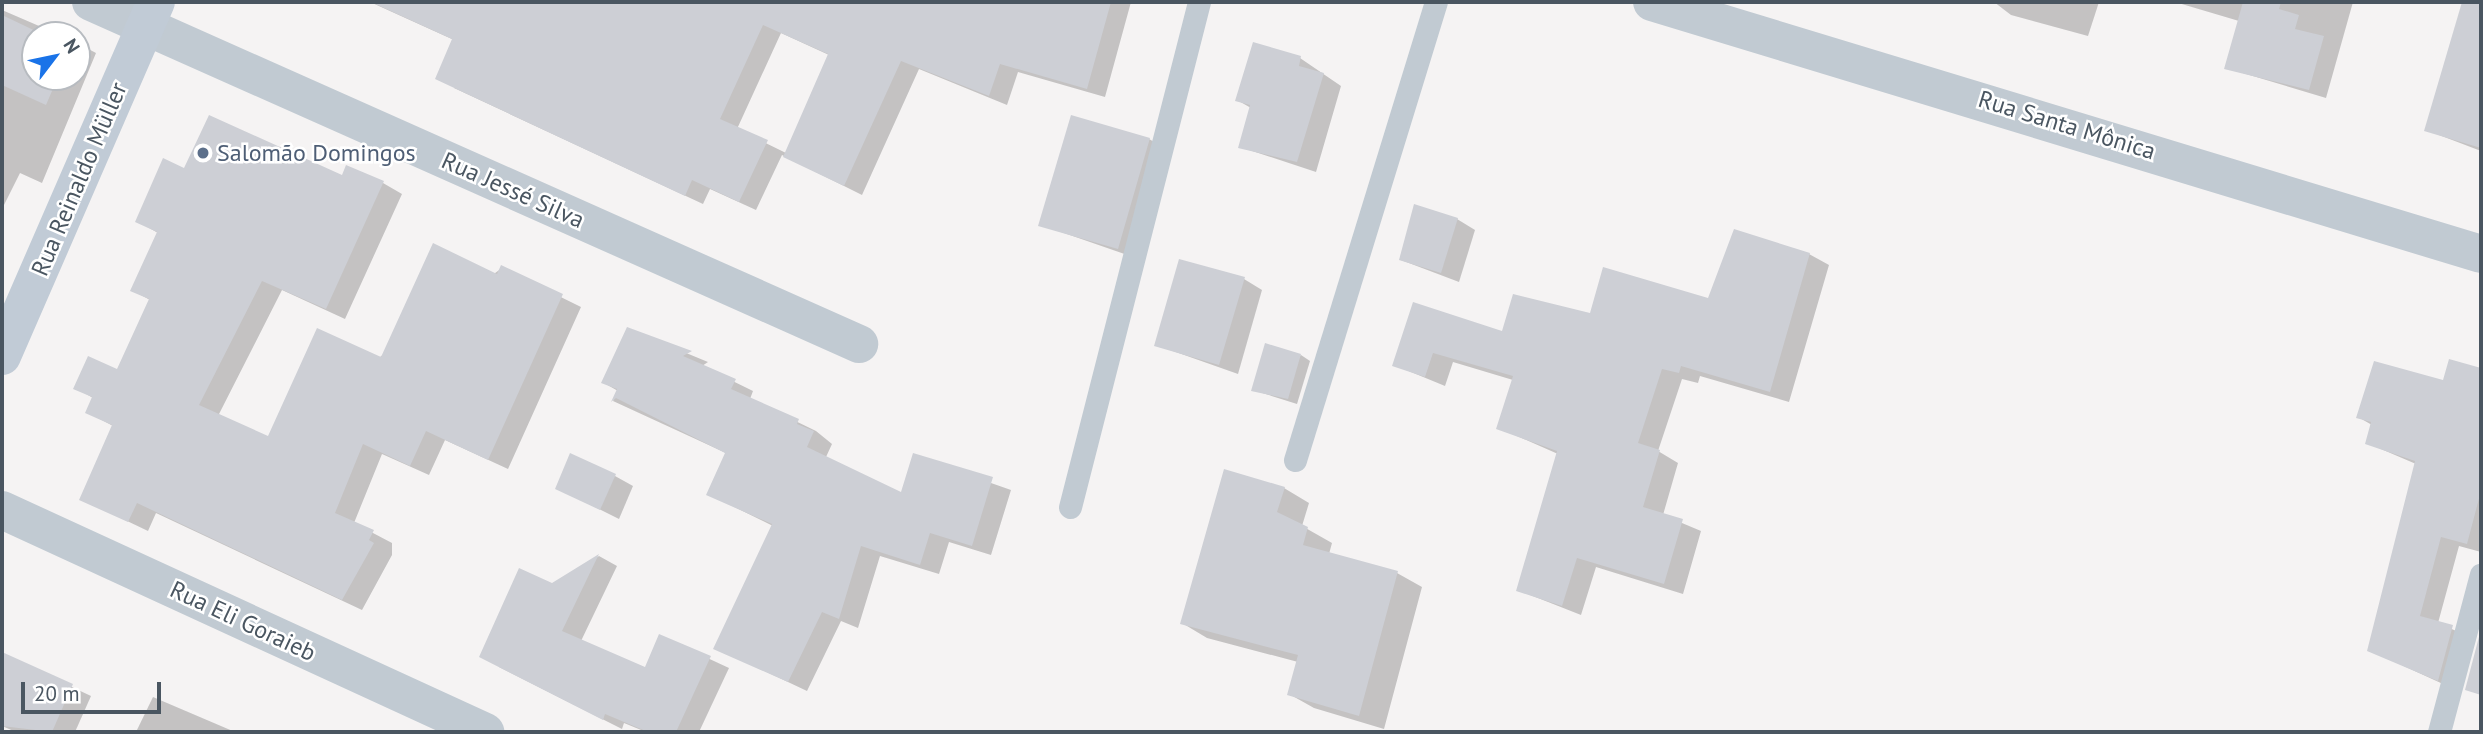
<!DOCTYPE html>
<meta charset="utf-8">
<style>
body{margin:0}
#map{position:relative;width:2483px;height:734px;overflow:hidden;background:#f5f3f3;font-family:"PT Sans",sans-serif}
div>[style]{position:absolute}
.shadow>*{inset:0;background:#0003}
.building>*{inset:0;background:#cdcfd5}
.lane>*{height:23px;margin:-11.5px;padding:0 11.5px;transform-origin:11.5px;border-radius:11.5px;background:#c1cad2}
.street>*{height:38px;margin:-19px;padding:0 19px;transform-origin:19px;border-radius:19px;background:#c1cad2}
.secondary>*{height:38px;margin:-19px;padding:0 19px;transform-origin:19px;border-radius:19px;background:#c1cbd6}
.dots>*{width:19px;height:19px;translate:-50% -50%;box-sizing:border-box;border:4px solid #fff;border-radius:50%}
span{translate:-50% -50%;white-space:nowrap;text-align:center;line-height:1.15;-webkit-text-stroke:5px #fff;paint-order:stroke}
.street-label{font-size:24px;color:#4a5661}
.service-label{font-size:24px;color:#4e5e75}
.left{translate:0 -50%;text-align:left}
.frame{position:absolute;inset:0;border:4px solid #4a5661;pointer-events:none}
.north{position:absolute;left:21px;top:21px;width:70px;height:70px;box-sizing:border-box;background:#fff;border:2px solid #b7bbc0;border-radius:50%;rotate:58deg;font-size:19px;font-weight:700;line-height:28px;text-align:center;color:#4a5661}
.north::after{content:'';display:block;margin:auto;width:24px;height:32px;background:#1a73e8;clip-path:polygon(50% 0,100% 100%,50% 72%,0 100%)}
.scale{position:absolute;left:21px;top:682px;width:140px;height:32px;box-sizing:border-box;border:4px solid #4a5661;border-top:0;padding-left:9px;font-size:21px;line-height:24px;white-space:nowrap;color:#4a5661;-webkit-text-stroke:5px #fff;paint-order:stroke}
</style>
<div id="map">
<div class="shadow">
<div style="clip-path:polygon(evenodd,370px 2px,1131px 2px,1105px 97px,1018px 72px,1007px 105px,919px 69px,862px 195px,782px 155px,756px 210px,710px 189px,703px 204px,454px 88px,454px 40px,370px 2px,781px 33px,829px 55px,786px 153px,737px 129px,781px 33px)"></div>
<div style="clip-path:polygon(1994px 2px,2099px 2px,2088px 36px,2011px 15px)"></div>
<div style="clip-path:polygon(2175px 2px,2353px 2px,2326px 98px,2226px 68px,2239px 21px)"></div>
<div style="clip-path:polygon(2476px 2px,2481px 2px,2481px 151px,2426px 130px)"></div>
<div style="clip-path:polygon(2px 10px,60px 35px,35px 35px,35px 77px,77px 77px,77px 43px,96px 53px,42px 183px,20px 173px,2px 209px)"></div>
<div style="clip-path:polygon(1300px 58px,1341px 86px,1316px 172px,1240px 147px,1251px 108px,1237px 100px)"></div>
<div style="clip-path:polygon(1149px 139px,1168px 150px,1136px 258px,1041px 225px)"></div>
<div style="clip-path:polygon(185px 170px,343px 177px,383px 183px,402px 194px,345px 319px,282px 290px,218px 416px,269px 438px,502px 268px,581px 307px,508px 469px,445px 440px,429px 475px,382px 454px,354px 523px,392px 543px,392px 555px,362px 610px,156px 513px,148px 531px,81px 499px,113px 426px,87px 412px,93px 398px,76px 388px,118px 372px,150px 300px,132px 290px,158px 233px,137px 221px)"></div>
<div style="clip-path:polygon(1457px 219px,1475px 230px,1459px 282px,1401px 260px)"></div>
<div style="clip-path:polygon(1809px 254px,1829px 265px,1789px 402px,1700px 376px,1698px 383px,1682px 379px,1658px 451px,1678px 463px,1663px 515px,1701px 531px,1683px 594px,1596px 567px,1581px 615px,1518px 590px,1558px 454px,1499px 428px,1513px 380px,1453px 362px,1445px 386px,1394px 365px,1414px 304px,1503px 333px,1710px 301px)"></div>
<div style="clip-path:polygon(1244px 279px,1262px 290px,1238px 374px,1156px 345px)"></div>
<div style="clip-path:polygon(628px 329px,708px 362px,702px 366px,753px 391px,750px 399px,816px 431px,832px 444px,826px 457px,902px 494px,914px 456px,1011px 490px,991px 555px,949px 542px,939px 574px,880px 556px,858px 628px,841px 621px,807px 691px,716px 648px,773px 526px,708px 494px,726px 453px,613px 401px,618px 391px,604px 383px)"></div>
<div style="clip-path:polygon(1301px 355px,1310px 361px,1297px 404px,1253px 390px)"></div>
<div style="clip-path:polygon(2451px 361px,2481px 369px,2481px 552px,2459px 546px,2438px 623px,2470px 637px,2456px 690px,2369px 650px,2416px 464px,2367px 443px,2372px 425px,2358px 417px,2445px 382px)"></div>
<div style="clip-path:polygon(615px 476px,633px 486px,619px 519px,557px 488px)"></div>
<div style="clip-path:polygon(1284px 488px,1309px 503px,1302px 526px,1332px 543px,1329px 554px,1397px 573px,1422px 587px,1384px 729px,1314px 708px,1289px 694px,1298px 662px,1207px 638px,1182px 623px)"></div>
<div style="clip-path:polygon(599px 556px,617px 566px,581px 641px,646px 669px,660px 636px,729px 668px,699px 732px,646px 732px,624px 723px,622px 729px,499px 667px,552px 585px)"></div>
<div style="clip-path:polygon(2px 654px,91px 696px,75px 732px,16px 732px,2px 726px)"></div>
<div style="clip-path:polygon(153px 697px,235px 732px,136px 732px)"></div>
</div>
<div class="building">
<div style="clip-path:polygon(371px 2px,1111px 2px,1087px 89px,1000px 64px,989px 96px,901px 61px,844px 186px,783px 157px,828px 54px,763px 25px,720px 119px,768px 140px,739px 202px,692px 180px,685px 196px,435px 79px,452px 39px)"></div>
<div style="clip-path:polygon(2243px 2px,2281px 2px,2279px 9px,2299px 15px,2295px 29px,2324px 36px,2309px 90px,2224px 69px)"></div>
<div style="clip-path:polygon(2462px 2px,2481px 2px,2481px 148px,2424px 131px)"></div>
<div style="clip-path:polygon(2px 15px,44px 35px,35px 35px,35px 77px,58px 77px,46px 105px,2px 85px)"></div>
<div style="clip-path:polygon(1253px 42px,1301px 56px,1299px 66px,1324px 73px,1297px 162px,1238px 148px,1250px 105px,1235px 101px)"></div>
<div style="clip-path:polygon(209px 115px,342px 175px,346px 165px,384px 181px,326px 309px,262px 281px,199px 405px,268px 436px,317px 328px,381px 357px,433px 243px,497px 274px,501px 265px,563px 294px,488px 460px,426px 431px,410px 466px,363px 444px,335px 513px,374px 530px,369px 540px,374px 543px,342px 600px,137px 503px,128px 522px,79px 500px,112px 425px,85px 413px,92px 397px,73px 389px,88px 356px,117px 369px,149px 299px,130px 291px,157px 232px,135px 222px,163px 158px,184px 168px)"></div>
<div style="clip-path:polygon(1071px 115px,1150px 138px,1118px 249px,1038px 226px)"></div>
<div style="clip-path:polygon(1414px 204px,1458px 218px,1441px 273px,1399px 260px)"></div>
<div style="clip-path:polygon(1734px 229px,1810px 253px,1770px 392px,1681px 366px,1679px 373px,1662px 369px,1638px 443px,1660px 450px,1643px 507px,1683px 519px,1664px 584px,1577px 558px,1562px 606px,1516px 591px,1557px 451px,1496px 429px,1513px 376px,1433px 353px,1425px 377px,1392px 366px,1413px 302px,1502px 331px,1513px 294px,1590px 313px,1603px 267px,1708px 298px)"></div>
<div style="clip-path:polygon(1179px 259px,1245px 277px,1219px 365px,1154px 346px)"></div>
<div style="clip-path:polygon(627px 327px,692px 351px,683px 356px,736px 379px,731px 389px,799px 419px,797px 424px,814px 431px,807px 447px,901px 492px,913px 453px,993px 477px,972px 546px,930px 533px,920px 565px,861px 546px,839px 619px,822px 612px,788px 682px,713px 649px,772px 524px,706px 495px,725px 453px,616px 398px,611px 402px,617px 389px,601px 383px)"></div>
<div style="clip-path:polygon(1265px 343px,1301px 354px,1288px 399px,1251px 391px)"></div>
<div style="clip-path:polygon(2449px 359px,2481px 368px,2481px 491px,2467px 544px,2441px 537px,2420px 616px,2453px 625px,2438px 681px,2367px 651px,2415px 461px,2365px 444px,2371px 422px,2356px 418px,2374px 361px,2443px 380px)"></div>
<div style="clip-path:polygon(570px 453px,616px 474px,600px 510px,555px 489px)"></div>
<div style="clip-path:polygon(1224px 469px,1285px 487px,1277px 512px,1308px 527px,1303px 545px,1398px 571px,1359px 716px,1287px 695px,1298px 655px,1180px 624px)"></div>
<div style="clip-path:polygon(599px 554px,562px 631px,645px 667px,659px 634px,711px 656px,676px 732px,648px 732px,605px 714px,603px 720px,479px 657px,519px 568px,552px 583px)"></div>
<div style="clip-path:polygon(2480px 633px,2481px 633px,2481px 695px,2465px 690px)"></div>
<div style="clip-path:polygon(2px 652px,73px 684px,52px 732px,2px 726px)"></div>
</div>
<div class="lane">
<div style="left:1295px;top:460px;width:479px;rotate:-72.9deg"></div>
<div style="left:1070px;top:507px;width:521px;rotate:-75.67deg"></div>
<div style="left:2439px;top:732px;width:163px;rotate:-75.1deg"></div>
</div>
<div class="street">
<div style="left:91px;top:2px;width:841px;rotate:24deg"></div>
<div style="left:1652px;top:2px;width:866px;rotate:16.91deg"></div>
<div style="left:2px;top:510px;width:532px;rotate:24.68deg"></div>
</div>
<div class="secondary">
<div style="left:2px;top:356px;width:386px;rotate:-66.5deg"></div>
</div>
<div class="dots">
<div style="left:203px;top:153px;background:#5c6f8a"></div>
</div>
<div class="street-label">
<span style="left:2067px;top:125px;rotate:17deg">Rua Santa Mônica</span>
<span style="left:79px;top:179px;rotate:-67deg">Rua Reinaldo Müller</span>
<span style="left:513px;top:190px;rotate:24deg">Rua Jessé Silva</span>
<span style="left:243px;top:621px;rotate:25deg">Rua Eli Goraieb</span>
</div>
<div class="service-label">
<span class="left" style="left:217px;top:153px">Salomão Domingos</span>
</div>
<div class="frame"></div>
<div class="north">N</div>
<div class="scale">20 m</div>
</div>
